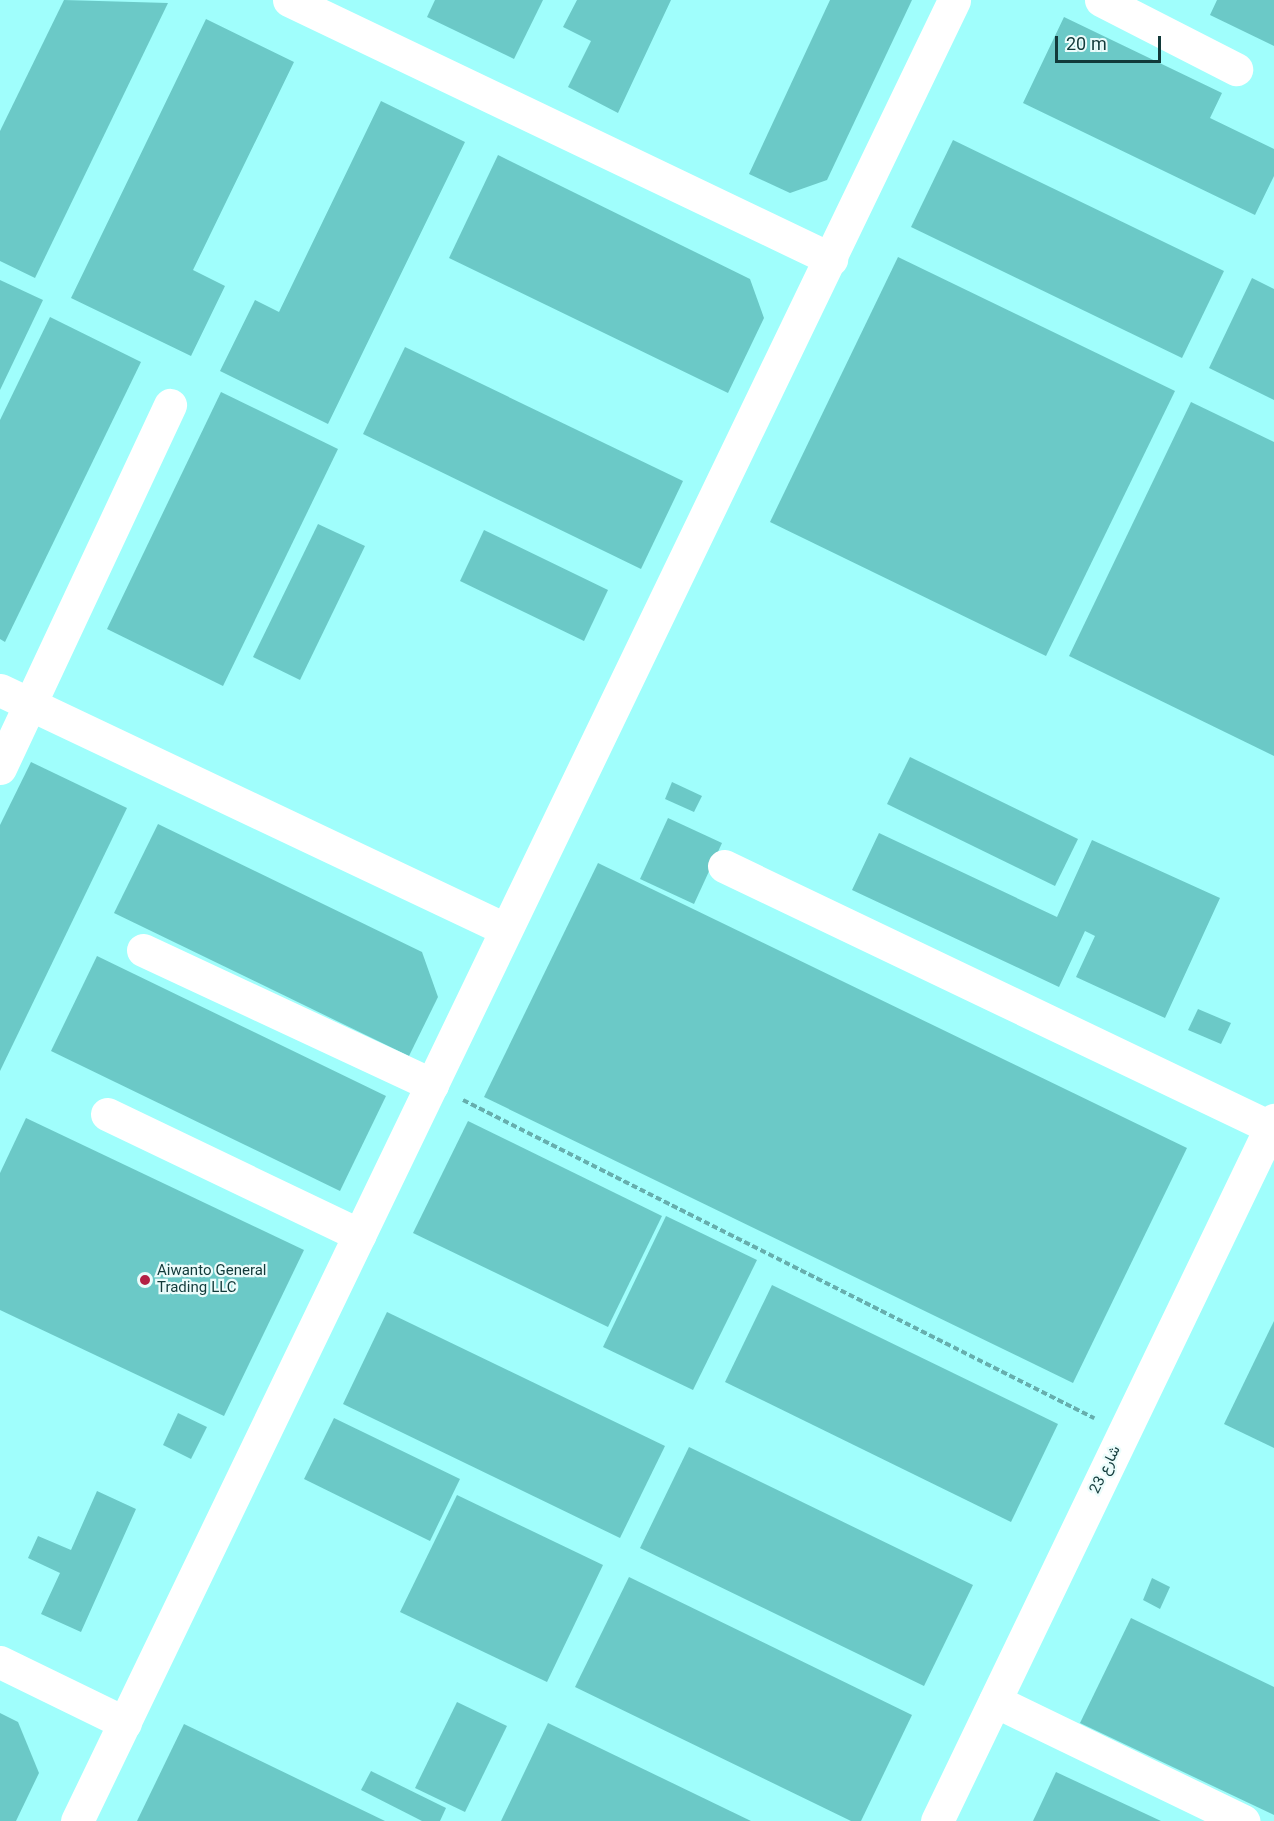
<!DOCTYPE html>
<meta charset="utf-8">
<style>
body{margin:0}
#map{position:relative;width:1274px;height:1821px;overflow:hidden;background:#a0fefc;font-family:Georgia,Vazirmatn,serif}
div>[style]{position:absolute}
.building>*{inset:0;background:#6bc9c7}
.path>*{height:4px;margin-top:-2px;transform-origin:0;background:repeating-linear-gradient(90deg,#66aead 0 6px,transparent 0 9px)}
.minor>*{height:33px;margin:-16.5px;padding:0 16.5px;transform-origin:16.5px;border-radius:16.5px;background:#fff}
.dots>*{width:16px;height:16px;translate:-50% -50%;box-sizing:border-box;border:3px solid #ebfcfb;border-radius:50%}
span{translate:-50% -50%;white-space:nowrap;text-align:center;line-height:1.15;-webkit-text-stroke:4.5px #ebfcfb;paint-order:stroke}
.poi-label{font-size:15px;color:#123a3a}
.left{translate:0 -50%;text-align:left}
.street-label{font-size:15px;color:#123a3a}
.scale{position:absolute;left:1055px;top:36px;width:106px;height:27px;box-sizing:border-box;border:3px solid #123a3a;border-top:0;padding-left:8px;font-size:18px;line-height:21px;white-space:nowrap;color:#123a3a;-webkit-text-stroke:4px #ebfcfb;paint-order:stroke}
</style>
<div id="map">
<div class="building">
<div style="clip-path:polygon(64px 0,168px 3px,35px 278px,0 261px,0 131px)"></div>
<div style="clip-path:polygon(435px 0,543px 0,514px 59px,427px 17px)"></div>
<div style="clip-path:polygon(577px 0,671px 0,618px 113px,568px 87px,591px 41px,563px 27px)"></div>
<div style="clip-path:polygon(830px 0,912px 0,827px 180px,790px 193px,749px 174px)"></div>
<div style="clip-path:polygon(1217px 0,1274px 0,1274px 46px,1210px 15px)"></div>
<div style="clip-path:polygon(1064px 17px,1222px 93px,1210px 118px,1274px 149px,1274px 176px,1255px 215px,1023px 103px)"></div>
<div style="clip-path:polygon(206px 19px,294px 62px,193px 270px,225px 286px,191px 356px,71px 298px)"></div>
<div style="clip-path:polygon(381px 101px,465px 142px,328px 424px,220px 371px,255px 300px,279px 312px)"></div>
<div style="clip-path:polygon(953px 140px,1224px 271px,1182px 358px,911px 227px)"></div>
<div style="clip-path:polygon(498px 155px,750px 279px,764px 318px,728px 393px,449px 258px)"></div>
<div style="clip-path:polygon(898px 257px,1175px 391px,1046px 656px,770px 522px)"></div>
<div style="clip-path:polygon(1252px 278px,1274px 289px,1274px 400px,1209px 368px)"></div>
<div style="clip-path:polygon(0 280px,43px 300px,0 390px)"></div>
<div style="clip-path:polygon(50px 317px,141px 362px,5px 642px,0 639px,0 420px)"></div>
<div style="clip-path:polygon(405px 347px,683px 481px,641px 569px,363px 434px)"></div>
<div style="clip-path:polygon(221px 392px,338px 449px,223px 686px,107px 629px)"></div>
<div style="clip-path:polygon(1191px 402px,1274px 442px,1274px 756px,1069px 656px)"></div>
<div style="clip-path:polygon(318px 524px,365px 546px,300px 680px,253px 657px)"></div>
<div style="clip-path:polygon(484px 530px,608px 590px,584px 641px,460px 581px)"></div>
<div style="clip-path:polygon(910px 757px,1078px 839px,1055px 886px,887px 804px)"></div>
<div style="clip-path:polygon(31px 762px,127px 808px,0 1071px,0 825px)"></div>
<div style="clip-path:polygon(672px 782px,702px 796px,694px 812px,665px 799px)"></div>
<div style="clip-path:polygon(668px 818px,722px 843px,694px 904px,640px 879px)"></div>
<div style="clip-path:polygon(158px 824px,422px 952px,438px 997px,409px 1056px,114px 913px)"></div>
<div style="clip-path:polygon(879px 833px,1057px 917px,1092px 840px,1220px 898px,1165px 1018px,1076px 977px,1095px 936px,1085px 931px,1059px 987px,852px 890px)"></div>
<div style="clip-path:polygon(598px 863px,1187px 1148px,1073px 1383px,484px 1097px)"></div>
<div style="clip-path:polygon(97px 956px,386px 1096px,340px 1191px,51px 1051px)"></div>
<div style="clip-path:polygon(1198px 1009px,1231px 1023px,1221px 1044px,1188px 1030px)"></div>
<div style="clip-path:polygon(26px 1118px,304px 1250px,224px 1416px,0 1310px,0 1173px)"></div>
<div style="clip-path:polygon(468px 1121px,662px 1216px,608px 1327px,413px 1233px)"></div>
<div style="clip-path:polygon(666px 1216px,757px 1260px,693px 1390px,603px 1347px)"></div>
<div style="clip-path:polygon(772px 1285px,1058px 1424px,1011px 1522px,725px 1382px)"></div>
<div style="clip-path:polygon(387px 1312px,665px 1446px,620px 1538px,343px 1404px)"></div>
<div style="clip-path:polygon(1274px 1321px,1274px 1448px,1224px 1424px)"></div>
<div style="clip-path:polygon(178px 1413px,207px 1427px,191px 1459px,163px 1445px)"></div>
<div style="clip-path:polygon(334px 1418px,460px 1479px,430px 1541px,304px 1479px)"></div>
<div style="clip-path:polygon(689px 1447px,973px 1585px,924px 1686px,640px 1548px)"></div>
<div style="clip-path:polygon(97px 1491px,136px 1509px,81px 1632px,41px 1614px,60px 1573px,28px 1558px,38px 1536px,71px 1550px)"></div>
<div style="clip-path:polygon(457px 1495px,603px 1565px,547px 1682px,400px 1612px)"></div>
<div style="clip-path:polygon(629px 1577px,912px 1715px,861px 1821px,851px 1821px,575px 1687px)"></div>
<div style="clip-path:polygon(1152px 1578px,1170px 1587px,1160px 1609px,1143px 1600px)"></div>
<div style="clip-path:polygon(1131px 1618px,1274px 1687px,1274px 1815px,1080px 1723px)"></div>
<div style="clip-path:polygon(457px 1702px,507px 1726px,465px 1812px,415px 1788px)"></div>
<div style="clip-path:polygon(0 1713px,18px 1722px,39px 1773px,16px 1821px,0 1821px)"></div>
<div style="clip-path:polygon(548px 1723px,751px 1821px,501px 1821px)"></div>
<div style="clip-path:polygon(184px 1724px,385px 1821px,137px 1821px)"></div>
<div style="clip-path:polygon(371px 1771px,446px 1808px,440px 1821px,422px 1821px,361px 1790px)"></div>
<div style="clip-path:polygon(1056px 1772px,1161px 1821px,1033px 1821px)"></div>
</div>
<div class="path">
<div style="left:463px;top:1100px;width:707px;rotate:26.75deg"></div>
</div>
<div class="minor">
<div style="left:289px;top:0;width:601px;rotate:25.54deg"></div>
<div style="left:1101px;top:0;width:152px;rotate:27.1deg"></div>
<div style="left:0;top:690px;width:559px;rotate:25.33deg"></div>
<div style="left:0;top:768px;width:401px;rotate:-64.9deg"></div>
<div style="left:724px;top:866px;width:605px;rotate:25.55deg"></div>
<div style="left:143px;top:950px;width:319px;rotate:25deg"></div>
<div style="left:107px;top:1114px;width:280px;rotate:25.6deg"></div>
<div style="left:0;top:1662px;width:139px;rotate:26deg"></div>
<div style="left:995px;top:1701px;width:276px;rotate:25.8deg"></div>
<div style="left:77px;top:1821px;width:2021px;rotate:-64.28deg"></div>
<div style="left:937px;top:1821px;width:778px;rotate:-64.32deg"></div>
</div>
<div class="dots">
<div style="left:145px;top:1280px;background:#b32145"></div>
</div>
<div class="poi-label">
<span class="left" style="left:157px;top:1280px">Aiwanto General<br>Trading LLC</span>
</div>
<div class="street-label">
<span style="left:1106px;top:1470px;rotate:-64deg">شارع 23</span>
</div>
<div class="scale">20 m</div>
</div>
